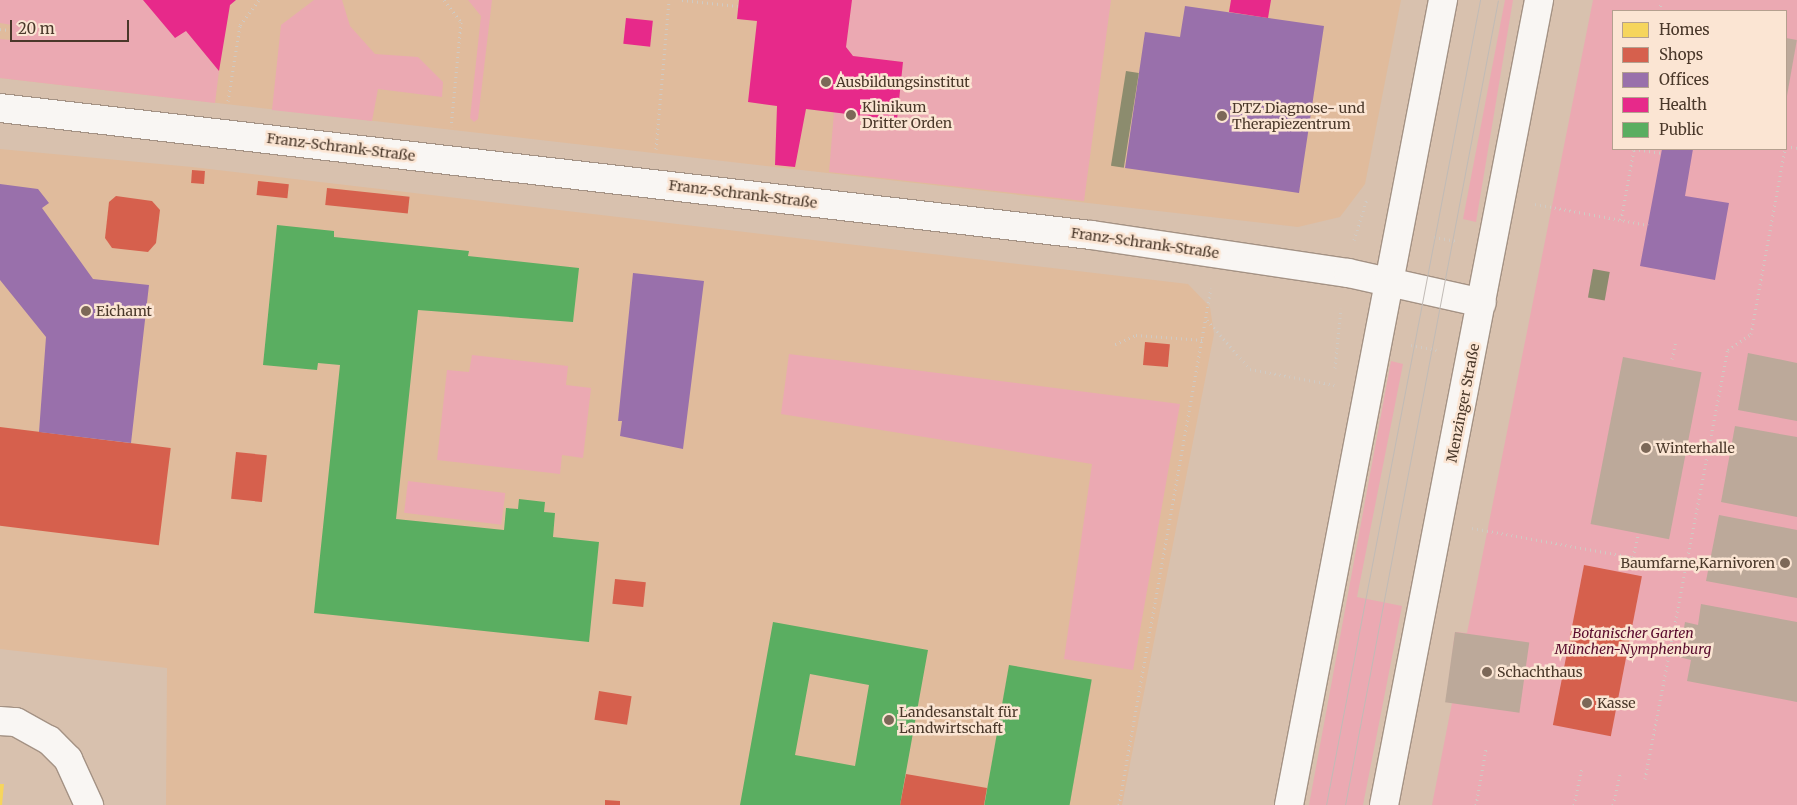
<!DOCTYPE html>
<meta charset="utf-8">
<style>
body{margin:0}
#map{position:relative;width:1797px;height:805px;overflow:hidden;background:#d8c1ae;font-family:Merriweather,serif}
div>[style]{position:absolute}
.built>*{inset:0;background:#e0bb9c}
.green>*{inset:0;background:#eba9b2;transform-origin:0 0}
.homes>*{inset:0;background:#f6d55c}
.shops>*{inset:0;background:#d6604d;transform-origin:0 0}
.offices>*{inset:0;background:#9970ab}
.health>*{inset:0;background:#e7298a;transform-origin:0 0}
.public>*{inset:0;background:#5aae61;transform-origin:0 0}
.industry>*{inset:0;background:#8c8c6e;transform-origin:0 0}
.building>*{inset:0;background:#bca99a;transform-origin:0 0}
.path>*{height:3px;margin-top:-1.5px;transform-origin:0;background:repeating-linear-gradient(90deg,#d0cac3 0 1px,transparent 0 5px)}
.roads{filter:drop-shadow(1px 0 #a49284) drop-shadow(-1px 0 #a49284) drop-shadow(0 1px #a49284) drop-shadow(0 -1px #a49284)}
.minor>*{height:28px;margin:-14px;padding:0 14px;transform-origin:14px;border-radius:14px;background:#f9f6f3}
.primary>*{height:28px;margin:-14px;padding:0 14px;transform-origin:14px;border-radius:14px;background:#f9f6f3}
.tram>*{height:1px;margin:-0.5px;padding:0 0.5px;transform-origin:0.5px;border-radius:0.5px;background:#c1bbb6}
.dots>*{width:14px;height:14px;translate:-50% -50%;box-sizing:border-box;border:2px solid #fbe5d3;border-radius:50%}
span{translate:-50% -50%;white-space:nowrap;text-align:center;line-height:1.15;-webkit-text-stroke:5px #fbe5d3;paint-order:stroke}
.poi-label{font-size:14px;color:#4a382a}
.left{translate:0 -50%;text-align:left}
.right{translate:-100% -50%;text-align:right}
.street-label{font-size:14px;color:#4a382a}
.park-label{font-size:14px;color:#590b2d;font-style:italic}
.legend{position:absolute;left:1612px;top:10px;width:175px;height:140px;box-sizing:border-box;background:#fbe5d3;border:1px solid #b4a08f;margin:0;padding:6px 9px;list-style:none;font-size:15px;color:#4a382a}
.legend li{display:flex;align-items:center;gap:10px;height:25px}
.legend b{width:25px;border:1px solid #b4a08f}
.scale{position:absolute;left:10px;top:20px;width:119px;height:22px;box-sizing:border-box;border:2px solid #4a382a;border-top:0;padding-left:6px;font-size:15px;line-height:18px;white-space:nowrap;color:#4a382a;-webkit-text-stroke:4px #fbe5d3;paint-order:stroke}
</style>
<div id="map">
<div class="built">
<i style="clip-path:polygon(0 0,1401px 0,1365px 184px,1340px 217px,1298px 227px,0 78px)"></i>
<i style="clip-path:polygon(0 149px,192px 167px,1188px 284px,1210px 307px,1214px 334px,1122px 805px,166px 805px,167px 668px,0 649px)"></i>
</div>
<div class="green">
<i style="clip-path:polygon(0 0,143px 0,175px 37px,186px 31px,219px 71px,215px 103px,0 78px,0 39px,11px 40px,12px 25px,0 23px)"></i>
<i style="clip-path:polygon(314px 0,342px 0,350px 26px,375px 54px,418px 57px,443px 82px,442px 97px,378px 89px,372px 121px,272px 110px,281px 25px)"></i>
<i style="clip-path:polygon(468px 0,492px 0,478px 119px,474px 122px,470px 118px,481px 16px)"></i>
<i style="clip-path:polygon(852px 0,1111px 0,1084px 201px,829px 172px,834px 112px,897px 119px,903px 62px,853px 56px,846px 47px)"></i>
<i style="clip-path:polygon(1505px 0,1513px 0,1476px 222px,1463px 219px)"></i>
<i style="clip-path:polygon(evenodd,1593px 0,1797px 0,1797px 805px,1432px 805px,1452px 703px,1446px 702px,1455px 632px,1467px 633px,1593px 0,1613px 11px,1786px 11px,1786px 149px,1613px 149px,1613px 11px)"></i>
<i style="clip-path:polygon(789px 354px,1180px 404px,1133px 670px,1064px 659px,1092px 464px,781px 414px)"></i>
<i style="clip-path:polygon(472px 355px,568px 366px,566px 385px,591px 388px,583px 458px,562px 455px,560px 474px,437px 460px,447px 370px,469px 372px)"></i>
<i style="clip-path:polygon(1391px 361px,1403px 364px,1357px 597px,1402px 606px,1363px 805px,1309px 805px)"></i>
<i style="left:408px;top:481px;width:98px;height:32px;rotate:7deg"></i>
</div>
<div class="homes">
<i style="clip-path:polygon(0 784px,4px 784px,2px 805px,0 805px)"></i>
</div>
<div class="shops">
<i style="left:192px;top:170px;width:13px;height:13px;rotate:4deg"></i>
<i style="left:258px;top:181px;width:31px;height:14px;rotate:6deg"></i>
<i style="left:327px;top:188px;width:83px;height:17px;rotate:6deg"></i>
<i style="clip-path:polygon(116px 196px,152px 201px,160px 210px,156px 243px,148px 252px,112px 248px,105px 238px,109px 202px)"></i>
<i style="left:1145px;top:342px;width:25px;height:23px;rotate:5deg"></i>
<i style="left:0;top:427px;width:172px;height:98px;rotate:7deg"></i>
<i style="left:236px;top:452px;width:31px;height:47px;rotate:6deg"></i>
<i style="left:1584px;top:565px;width:59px;height:163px;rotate:11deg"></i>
<i style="left:615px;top:579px;width:31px;height:25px;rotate:6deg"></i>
<i style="left:599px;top:691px;width:33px;height:29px;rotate:9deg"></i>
<i style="clip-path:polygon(906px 774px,987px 788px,984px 805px,900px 805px)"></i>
<i style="clip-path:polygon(605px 800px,620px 801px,620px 805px,605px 805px)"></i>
</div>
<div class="offices">
<i style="clip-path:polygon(1185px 6px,1324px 26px,1299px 193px,1125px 168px,1145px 32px,1180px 37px)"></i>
<i style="clip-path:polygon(1662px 149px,1693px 149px,1685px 196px,1729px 203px,1715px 280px,1640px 266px)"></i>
<i style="clip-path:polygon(0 184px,38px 189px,49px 203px,42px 208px,93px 279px,149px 285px,131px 443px,39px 432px,46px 337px,0 280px)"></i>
<i style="clip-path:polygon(633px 273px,704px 281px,683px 449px,620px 436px,622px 421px,618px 421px)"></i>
</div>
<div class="health">
<i style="clip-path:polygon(143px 0,236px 0,230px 5px,219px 71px,186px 31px,175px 38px)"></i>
<i style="clip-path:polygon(739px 0,852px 0,846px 47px,853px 56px,903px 62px,897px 120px,806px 109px,795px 167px,775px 165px,777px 106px,748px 102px,757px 21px,737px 19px)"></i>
<i style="clip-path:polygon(1231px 0,1271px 0,1268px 18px,1229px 12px)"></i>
<i style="left:626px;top:18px;width:27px;height:26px;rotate:6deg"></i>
</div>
<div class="public">
<i style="clip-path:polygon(277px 225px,334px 231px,334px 237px,469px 251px,468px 256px,579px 268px,573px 322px,418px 310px,396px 519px,504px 530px,506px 508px,518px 509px,519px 499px,545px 502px,544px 512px,555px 513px,553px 537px,599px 542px,589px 642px,314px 613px,340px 365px,318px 363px,317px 370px,263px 365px)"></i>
<i style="clip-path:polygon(evenodd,773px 622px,928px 650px,900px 805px,740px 805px,773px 622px,810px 674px,869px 685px,855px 766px,795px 755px,810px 674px)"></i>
<i style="left:1009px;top:665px;width:84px;height:142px;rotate:10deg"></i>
</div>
<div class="industry">
<i style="left:1126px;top:71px;width:13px;height:96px;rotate:9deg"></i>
<i style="left:1593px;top:269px;width:17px;height:29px;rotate:10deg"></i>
</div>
<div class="building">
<i style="left:1786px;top:38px;width:11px;height:90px;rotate:10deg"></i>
<i style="clip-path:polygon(1748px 353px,1797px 363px,1797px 421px,1738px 410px)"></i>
<i style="left:1623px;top:357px;width:80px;height:170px;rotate:11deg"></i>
<i style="clip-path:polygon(1735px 426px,1797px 437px,1797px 517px,1721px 502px)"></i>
<i style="clip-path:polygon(1719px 515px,1797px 530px,1797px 598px,1706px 581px)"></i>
<i style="clip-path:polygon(1701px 604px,1797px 622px,1797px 702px,1687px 681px,1691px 660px,1679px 657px,1685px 622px,1698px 625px)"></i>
<i style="left:1455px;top:632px;width:75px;height:71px;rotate:8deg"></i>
</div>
<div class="path">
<i style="left:444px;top:0;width:28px;rotate:52deg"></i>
<i style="left:461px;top:22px;width:105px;rotate:95.4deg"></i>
<i style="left:682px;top:0;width:56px;rotate:6.1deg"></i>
<i style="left:1660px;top:11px;width:9px;rotate:-84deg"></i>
<i style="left:0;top:29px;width:9px;rotate:6deg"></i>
<i style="left:228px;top:101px;width:77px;rotate:-81deg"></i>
<i style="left:240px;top:25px;width:31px;rotate:-53deg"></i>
<i style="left:1786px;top:146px;width:11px;rotate:10deg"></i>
<i style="left:656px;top:149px;width:150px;rotate:-85deg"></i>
<i style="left:1535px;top:204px;width:115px;rotate:10.5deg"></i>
<i style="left:1621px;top:220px;width:72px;rotate:-79.6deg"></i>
<i style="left:1634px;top:149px;width:27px;rotate:8deg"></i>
<i style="left:1434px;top:237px;width:23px;rotate:10deg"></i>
<i style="left:1354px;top:240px;width:43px;rotate:-72.4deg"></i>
<i style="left:1207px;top:320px;width:65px;rotate:48.7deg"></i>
<i style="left:1250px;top:369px;width:86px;rotate:10.7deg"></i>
<i style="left:1115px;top:344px;width:23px;rotate:-23deg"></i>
<i style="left:1136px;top:335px;width:68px;rotate:4.2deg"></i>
<i style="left:1411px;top:345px;width:26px;rotate:11deg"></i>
<i style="left:1672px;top:359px;width:19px;rotate:-78deg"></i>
<i style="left:1335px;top:368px;width:60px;rotate:-84.3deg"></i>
<i style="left:1472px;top:528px;width:219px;rotate:10.3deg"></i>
<i style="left:1633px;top:557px;width:22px;rotate:-77deg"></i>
<i style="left:1645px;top:779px;width:437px;rotate:-79.1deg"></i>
<i style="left:1728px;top:350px;width:28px;rotate:-35deg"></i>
<i style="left:1751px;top:334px;width:188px;rotate:-79.6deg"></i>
<i style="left:1119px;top:805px;width:525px;rotate:-79.91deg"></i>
<i style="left:1476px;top:805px;width:57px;rotate:-79.9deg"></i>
<i style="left:1574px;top:805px;width:39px;rotate:-78deg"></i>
<i style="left:1613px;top:805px;width:32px;rotate:-77deg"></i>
</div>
<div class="roads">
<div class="minor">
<i style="left:0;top:108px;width:1098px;rotate:6.64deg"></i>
<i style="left:1091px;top:235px;width:260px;rotate:8.4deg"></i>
<i style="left:1348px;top:273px;width:137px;rotate:12.6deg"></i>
<i style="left:0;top:721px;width:16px;rotate:4deg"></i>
<i style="left:16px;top:722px;width:38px;rotate:29deg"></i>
<i style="left:49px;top:740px;width:27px;rotate:45deg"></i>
<i style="left:68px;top:759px;width:51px;rotate:65.5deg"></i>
</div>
<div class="primary">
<i style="left:1289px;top:805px;width:820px;rotate:-79.17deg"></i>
<i style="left:1384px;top:805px;width:820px;rotate:-79.1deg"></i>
</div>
</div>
<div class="tram">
<i style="left:1326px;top:805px;width:820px;rotate:-79.17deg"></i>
<i style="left:1345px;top:805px;width:819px;rotate:-79.24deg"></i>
</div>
<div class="dots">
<i style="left:826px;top:82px;background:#7c6858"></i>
<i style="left:851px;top:115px;background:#7c6858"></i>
<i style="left:1222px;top:116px;background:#7c6858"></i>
<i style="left:86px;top:311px;background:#7c6858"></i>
<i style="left:1646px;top:448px;background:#7c6858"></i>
<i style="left:1785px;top:563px;background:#7c6858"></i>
<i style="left:1487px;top:672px;background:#7c6858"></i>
<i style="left:1587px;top:703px;background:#7c6858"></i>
<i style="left:889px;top:720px;background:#7c6858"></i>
</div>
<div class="poi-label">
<span class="left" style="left:836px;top:82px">Ausbildungsinstitut</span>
<span class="left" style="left:862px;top:115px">Klinikum<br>Dritter Orden</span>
<span class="left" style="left:1232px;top:116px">DTZ Diagnose- und<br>Therapiezentrum</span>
<span class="left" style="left:96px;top:311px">Eichamt</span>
<span class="left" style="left:1656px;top:448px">Winterhalle</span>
<span class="right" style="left:1775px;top:563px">Baumfarne,Karnivoren</span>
<span class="left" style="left:1497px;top:672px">Schachthaus</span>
<span class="left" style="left:1597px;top:703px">Kasse</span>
<span class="left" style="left:899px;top:720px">Landesanstalt für<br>Landwirtschaft</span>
</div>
<div class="street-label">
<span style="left:341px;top:147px;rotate:7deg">Franz-Schrank-Straße</span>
<span style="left:743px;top:194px;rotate:7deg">Franz-Schrank-Straße</span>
<span style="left:1145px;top:243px;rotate:8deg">Franz-Schrank-Straße</span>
<span style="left:1463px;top:403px;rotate:-79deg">Menzinger Straße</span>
</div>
<div class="park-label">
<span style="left:1633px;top:641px">Botanischer Garten<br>München-Nymphenburg</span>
</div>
<ul class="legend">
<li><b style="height:14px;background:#f6d55c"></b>Homes</li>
<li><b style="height:14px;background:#d6604d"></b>Shops</li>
<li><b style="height:14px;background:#9970ab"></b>Offices</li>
<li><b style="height:14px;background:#e7298a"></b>Health</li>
<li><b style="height:14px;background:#5aae61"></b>Public</li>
</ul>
<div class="scale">20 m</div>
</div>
